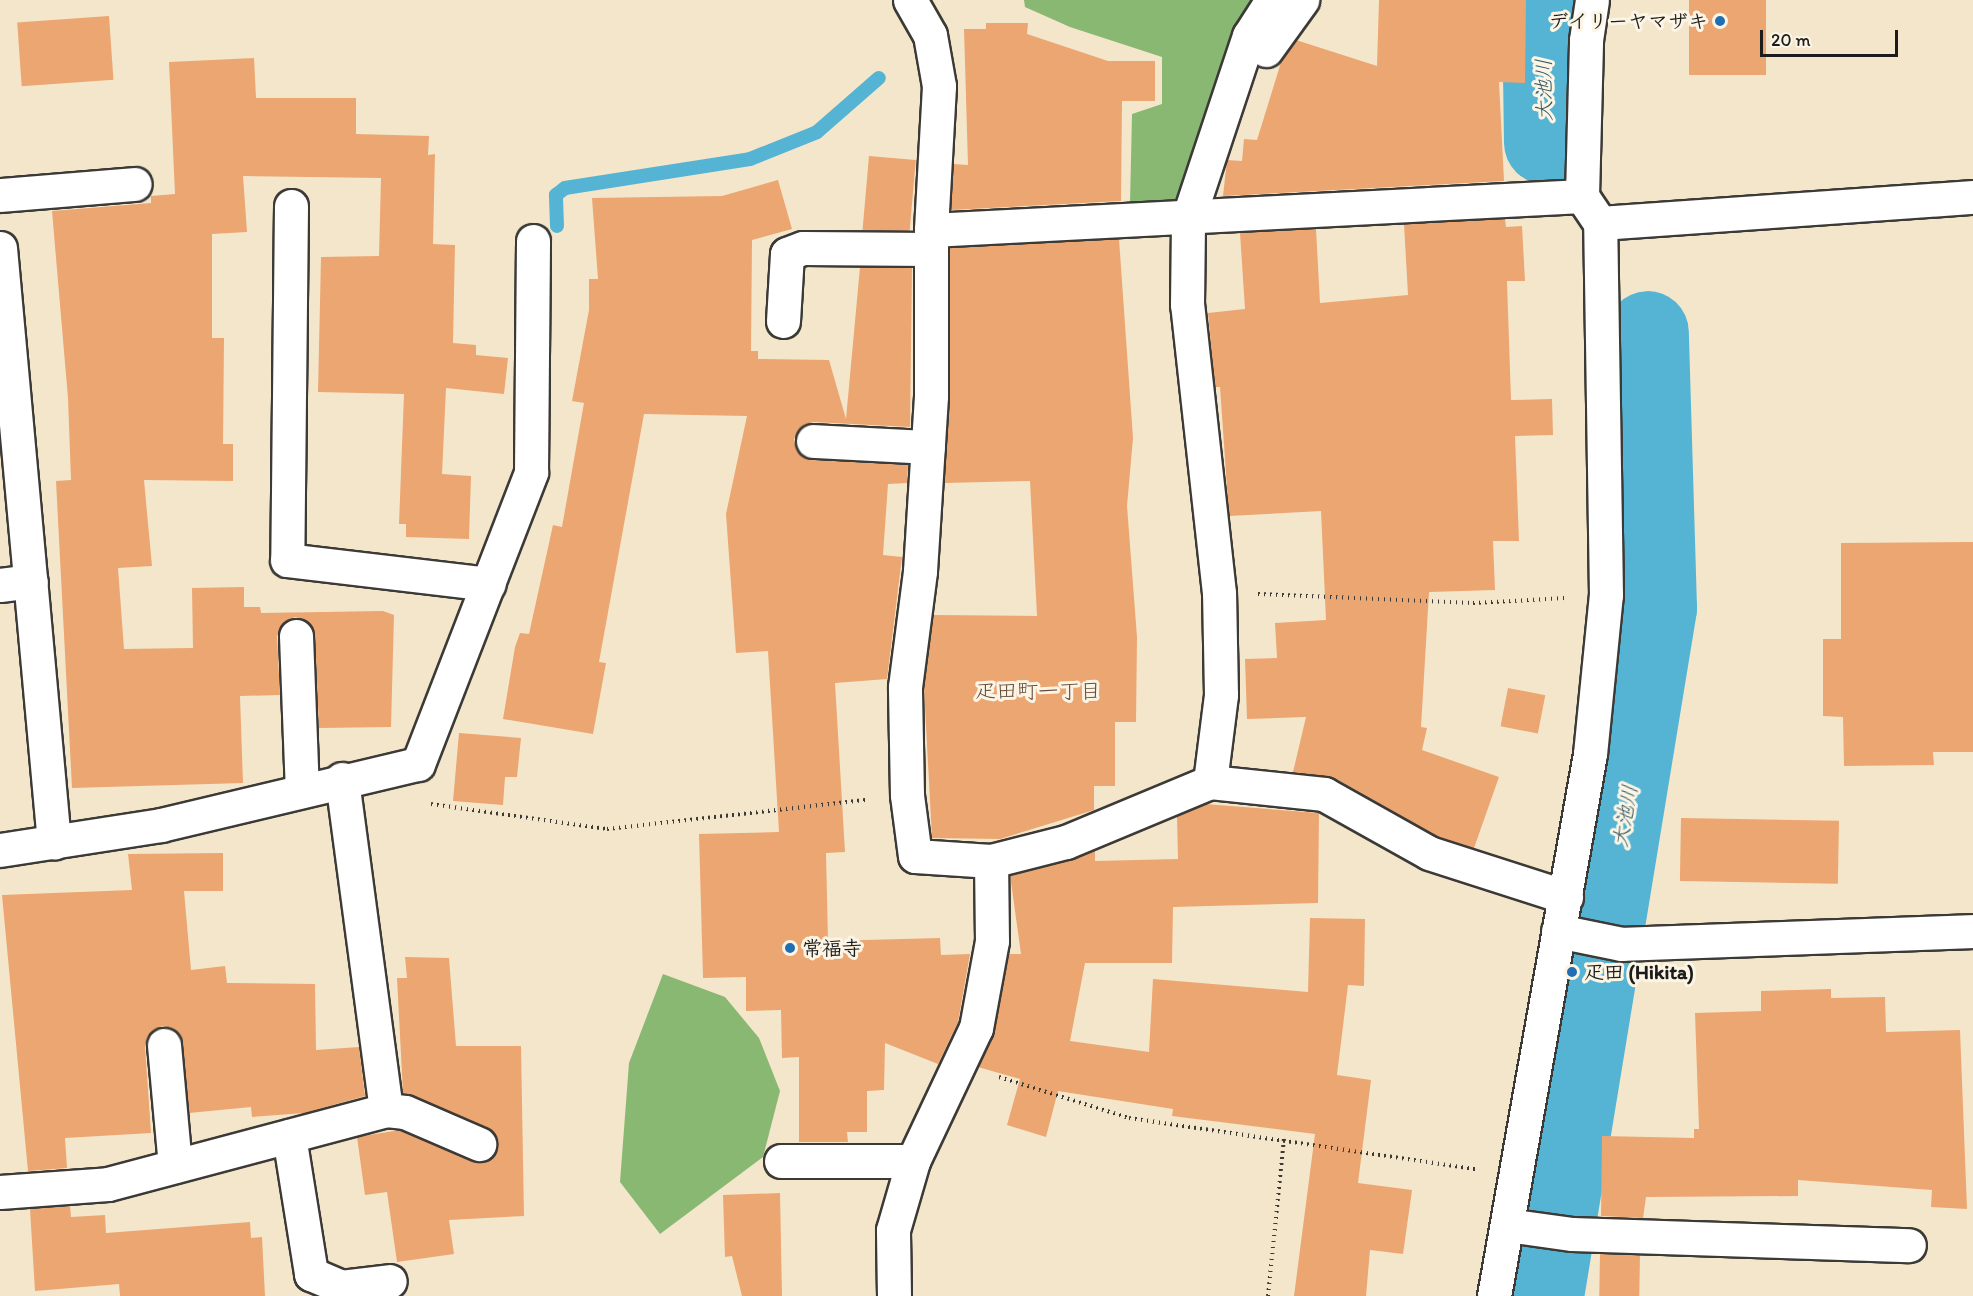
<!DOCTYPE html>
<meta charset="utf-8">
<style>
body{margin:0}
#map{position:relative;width:1973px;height:1296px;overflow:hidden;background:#f4e6cb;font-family:Itim,"Klee One",sans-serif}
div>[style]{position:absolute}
.forest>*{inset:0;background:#88b872}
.stream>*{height:14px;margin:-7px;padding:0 7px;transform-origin:7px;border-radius:7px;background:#55b4d3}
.river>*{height:82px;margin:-41px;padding:0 41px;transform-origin:41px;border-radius:41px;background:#55b4d3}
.building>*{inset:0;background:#eca671;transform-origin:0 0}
.path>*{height:4px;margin-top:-2px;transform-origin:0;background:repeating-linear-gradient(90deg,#3c3a36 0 1.5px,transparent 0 6px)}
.roads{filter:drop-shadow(2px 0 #3c3a36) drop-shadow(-2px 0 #3c3a36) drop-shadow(0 2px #3c3a36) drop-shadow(0 -2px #3c3a36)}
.minor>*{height:33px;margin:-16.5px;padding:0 16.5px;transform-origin:16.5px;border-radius:16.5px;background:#fff}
.dots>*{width:16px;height:16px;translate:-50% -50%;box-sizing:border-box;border:3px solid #fcf5e5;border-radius:50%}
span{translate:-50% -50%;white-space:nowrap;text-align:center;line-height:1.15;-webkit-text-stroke:6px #fcf5e5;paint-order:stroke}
.poi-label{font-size:20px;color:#1c1c1c;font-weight:700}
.right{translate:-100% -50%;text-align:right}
.left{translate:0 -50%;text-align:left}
.water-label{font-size:21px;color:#335965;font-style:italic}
.neighbourhood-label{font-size:21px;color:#654c3a}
.scale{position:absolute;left:1760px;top:30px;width:138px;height:27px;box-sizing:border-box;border:3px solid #1c1c1c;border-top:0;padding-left:8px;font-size:18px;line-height:21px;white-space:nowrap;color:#1c1c1c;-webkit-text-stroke:4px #fcf5e5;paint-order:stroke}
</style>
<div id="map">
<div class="forest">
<i style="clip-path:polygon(1024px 0,1259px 0,1180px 203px,1130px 204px,1132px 114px,1162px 104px,1162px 57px,1070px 27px,1025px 7px)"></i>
<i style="clip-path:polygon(663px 974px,725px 997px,759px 1038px,780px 1091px,763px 1157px,660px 1234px,620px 1182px,629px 1063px)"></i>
</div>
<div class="stream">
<i style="left:557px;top:226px;width:31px;rotate:-92deg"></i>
<i style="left:556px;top:195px;width:11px;rotate:-38deg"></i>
<i style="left:565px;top:188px;width:187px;rotate:-8.9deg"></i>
<i style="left:750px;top:159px;width:72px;rotate:-21.9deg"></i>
<i style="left:817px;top:132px;width:82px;rotate:-41.1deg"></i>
</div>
<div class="river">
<i style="left:1543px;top:0;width:143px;rotate:89.2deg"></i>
<i style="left:1543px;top:1296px;width:697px;rotate:-80.67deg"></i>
<i style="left:1656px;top:608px;width:276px;rotate:-91.7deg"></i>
</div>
<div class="building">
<i style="clip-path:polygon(1379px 0,1526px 0,1525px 83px,1499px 82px,1504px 181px,1223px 196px,1227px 160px,1242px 161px,1244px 139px,1257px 140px,1282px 59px,1296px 40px,1377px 66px)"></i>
<i style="left:1689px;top:0;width:77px;height:75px"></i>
<i style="left:109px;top:16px;width:64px;height:92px;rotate:86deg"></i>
<i style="clip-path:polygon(986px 23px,1028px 23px,1027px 34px,1108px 61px,1155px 61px,1155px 101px,1122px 101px,1121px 201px,951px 210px,953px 164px,968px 165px,964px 29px,986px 29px)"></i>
<i style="clip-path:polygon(254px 58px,256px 98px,356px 98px,356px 134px,429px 136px,428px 155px,435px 154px,433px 244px,455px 245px,453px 343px,476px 345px,476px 355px,508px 358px,504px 394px,446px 388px,442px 474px,471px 476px,469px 539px,406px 537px,406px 524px,399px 524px,404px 394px,318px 392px,321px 257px,379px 256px,381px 178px,243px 176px,247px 232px,212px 234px,212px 338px,224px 338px,223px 444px,233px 444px,233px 481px,144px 480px,152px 566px,118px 568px,124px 649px,193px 648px,192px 588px,244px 587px,244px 607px,260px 607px,261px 613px,383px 611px,394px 615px,391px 727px,319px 728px,315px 635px,305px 620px,295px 617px,286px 621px,277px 636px,280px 695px,240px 696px,243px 783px,72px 788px,56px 481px,71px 480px,68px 398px,52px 211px,151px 203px,151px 196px,175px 194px,169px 62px)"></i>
<i style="left:869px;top:156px;width:47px;height:74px;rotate:5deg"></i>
<i style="clip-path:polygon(778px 180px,792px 229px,752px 240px,751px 351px,758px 351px,758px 359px,829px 360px,846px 419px,860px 267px,912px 268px,910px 427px,813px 422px,804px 425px,794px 439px,797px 450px,811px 460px,908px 465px,907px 483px,888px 484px,883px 555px,902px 557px,887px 679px,835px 683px,845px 852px,826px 853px,828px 941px,940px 938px,941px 955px,970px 954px,958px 1022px,938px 1064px,885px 1043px,884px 1090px,867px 1091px,867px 1132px,847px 1132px,848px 1142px,799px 1142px,799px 1057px,782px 1058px,781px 1010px,746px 1011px,746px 977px,703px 978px,699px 834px,779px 832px,768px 651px,736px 653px,726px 514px,747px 416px,644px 414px,599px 662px,606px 663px,593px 734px,503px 719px,515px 647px,520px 633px,529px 634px,553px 525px,562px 527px,584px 403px,572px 401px,589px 310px,589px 279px,598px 279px,592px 198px,722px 196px)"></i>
<i style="clip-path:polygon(1505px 219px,1506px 227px,1522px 226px,1525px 281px,1507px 281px,1511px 400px,1552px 399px,1553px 435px,1515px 436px,1519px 541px,1493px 541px,1495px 590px,1429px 592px,1421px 727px,1427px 728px,1422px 750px,1499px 777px,1474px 848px,1437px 836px,1333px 777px,1293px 772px,1306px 717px,1247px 719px,1245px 659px,1277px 658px,1275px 623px,1326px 620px,1321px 511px,1229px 516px,1220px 387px,1215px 387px,1208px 313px,1245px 309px,1240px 233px,1316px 229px,1320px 303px,1408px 295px,1404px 224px)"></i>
<i style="clip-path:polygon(1119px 239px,1133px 438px,1127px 506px,1137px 637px,1136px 722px,1115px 722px,1115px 786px,1094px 786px,1094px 810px,1000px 839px,932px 838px,924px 688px,933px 615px,1037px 616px,1030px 481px,944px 483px,950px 248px)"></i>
<i style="clip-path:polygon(1973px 542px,1973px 752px,1933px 752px,1934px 765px,1844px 766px,1843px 717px,1823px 716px,1823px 639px,1841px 639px,1841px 543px)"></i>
<i style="left:1508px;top:688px;width:38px;height:39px;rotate:11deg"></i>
<i style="clip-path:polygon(459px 733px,521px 738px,517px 777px,505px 777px,503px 805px,453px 801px)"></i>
<i style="clip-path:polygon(1205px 804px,1319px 813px,1318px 903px,1173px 907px,1172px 963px,1085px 963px,1070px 1041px,1149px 1052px,1153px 979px,1308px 992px,1310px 918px,1365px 919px,1364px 986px,1348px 985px,1337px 1075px,1371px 1080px,1358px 1183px,1412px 1190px,1403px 1254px,1370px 1250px,1366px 1296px,1294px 1296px,1315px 1134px,1172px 1116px,1173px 1109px,1058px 1091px,1046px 1137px,1007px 1125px,1020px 1079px,978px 1067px,994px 1032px,1009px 954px,1021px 954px,1010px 875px,1095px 850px,1095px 861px,1178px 859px,1177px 816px)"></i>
<i style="left:1681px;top:818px;width:158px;height:63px;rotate:1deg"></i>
<i style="clip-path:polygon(223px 853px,223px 891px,184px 891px,191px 970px,225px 966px,227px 983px,315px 984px,316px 1050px,359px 1047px,365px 1096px,304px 1113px,252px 1117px,251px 1107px,189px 1113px,183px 1043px,172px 1028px,162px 1026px,147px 1037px,145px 1046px,151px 1133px,65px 1138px,67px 1168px,28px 1171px,2px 895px,132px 890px,128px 854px)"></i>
<i style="clip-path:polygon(405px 957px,449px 958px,456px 1046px,521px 1046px,524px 1216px,449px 1220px,454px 1254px,397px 1262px,387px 1192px,365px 1195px,357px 1137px,400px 1130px,481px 1163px,491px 1159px,498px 1142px,486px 1127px,403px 1093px,397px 978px,407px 978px)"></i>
<i style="clip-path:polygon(1831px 989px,1831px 998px,1885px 997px,1886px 1032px,1960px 1030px,1967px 1209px,1931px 1207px,1932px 1190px,1798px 1180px,1798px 1196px,1646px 1197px,1643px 1218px,1601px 1216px,1602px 1136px,1694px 1138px,1694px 1129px,1699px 1129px,1695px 1013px,1761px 1011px,1761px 991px)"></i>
<i style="clip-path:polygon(780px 1193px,782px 1296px,742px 1296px,732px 1256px,725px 1257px,723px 1195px)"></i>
<i style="clip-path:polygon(70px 1206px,71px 1217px,105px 1215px,106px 1233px,250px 1222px,251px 1238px,262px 1237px,265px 1296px,120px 1296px,119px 1284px,35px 1291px,30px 1209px)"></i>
<i style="left:1600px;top:1254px;width:40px;height:42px;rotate:1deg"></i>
</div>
<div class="path">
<i style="left:1258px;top:594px;width:215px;rotate:2.4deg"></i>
<i style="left:1473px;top:603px;width:92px;rotate:-3.1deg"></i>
<i style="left:431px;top:804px;width:178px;rotate:8.1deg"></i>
<i style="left:607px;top:829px;width:262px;rotate:-6.4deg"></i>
<i style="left:999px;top:1077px;width:136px;rotate:17.5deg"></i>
<i style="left:1129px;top:1118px;width:351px;rotate:8.4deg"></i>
<i style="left:1268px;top:1296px;width:158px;rotate:-84.2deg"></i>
</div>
<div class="roads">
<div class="minor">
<i style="left:910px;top:0;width:40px;rotate:60.3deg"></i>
<i style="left:930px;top:35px;width:52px;rotate:80deg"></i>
<i style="left:939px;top:86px;width:144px;rotate:93.2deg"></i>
<i style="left:931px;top:230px;width:652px;rotate:-2.99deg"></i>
<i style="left:1266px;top:50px;width:62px;rotate:-54.2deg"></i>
<i style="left:0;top:195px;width:135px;rotate:-4.7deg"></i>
<i style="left:291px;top:206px;width:354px;rotate:90.6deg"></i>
<i style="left:287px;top:560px;width:203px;rotate:6.8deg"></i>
<i style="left:1600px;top:223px;width:374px;rotate:-4deg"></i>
<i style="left:0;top:248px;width:597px;rotate:84.81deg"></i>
<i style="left:783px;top:321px;width:67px;rotate:-86.6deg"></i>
<i style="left:787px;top:254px;width:17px;rotate:-21deg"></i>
<i style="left:803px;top:248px;width:128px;rotate:0.4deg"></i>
<i style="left:813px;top:441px;width:115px;rotate:3deg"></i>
<i style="left:0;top:585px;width:31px;rotate:-7deg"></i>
<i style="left:296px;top:636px;width:153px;rotate:87.8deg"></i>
<i style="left:1210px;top:782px;width:115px;rotate:6deg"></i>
<i style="left:1324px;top:794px;width:120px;rotate:29.3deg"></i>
<i style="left:1429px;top:853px;width:144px;rotate:17.8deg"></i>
<i style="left:0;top:850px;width:163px;rotate:-8.8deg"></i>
<i style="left:161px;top:825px;width:264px;rotate:-13.4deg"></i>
<i style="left:418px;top:764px;width:313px;rotate:-68.8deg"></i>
<i style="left:531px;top:472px;width:231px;rotate:-89.5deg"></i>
<i style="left:991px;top:861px;width:77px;rotate:-14.2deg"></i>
<i style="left:1066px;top:842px;width:156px;rotate:-22.6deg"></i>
<i style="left:1210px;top:782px;width:88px;rotate:-82.8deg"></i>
<i style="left:1221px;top:695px;width:102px;rotate:-91.1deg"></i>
<i style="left:1219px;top:593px;width:290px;rotate:-96.3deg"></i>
<i style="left:1187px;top:305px;width:86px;rotate:-89.3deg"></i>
<i style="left:1188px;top:219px;width:193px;rotate:-71.6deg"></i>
<i style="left:1249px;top:36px;width:43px;rotate:-57.4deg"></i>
<i style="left:1558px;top:931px;width:65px;rotate:11.5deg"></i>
<i style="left:1622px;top:944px;width:351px;rotate:-2.1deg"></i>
<i style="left:164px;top:1045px;width:121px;rotate:84.8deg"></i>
<i style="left:386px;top:1110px;width:19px;rotate:6deg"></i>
<i style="left:405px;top:1112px;width:81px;rotate:23.4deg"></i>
<i style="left:289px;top:1136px;width:140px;rotate:80.9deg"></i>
<i style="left:311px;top:1274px;width:33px;rotate:23deg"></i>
<i style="left:341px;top:1287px;width:49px;rotate:-7deg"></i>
<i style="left:781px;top:1161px;width:132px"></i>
<i style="left:0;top:1192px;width:108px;rotate:-4.2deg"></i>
<i style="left:108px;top:1184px;width:288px;rotate:-14.9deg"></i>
<i style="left:386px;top:1110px;width:334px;rotate:-97.6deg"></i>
<i style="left:1507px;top:1225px;width:66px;rotate:7.9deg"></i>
<i style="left:1572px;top:1234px;width:337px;rotate:1.9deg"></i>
<i style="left:894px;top:1296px;width:66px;rotate:-90.9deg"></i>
<i style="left:893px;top:1230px;width:72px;rotate:-73.8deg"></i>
<i style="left:913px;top:1161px;width:147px;rotate:-64.7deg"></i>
<i style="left:976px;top:1028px;width:88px;rotate:-79.6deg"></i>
<i style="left:992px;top:941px;width:80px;rotate:-90.7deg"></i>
<i style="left:991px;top:861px;width:76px;rotate:-176.2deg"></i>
<i style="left:915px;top:856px;width:62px;rotate:-97.5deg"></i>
<i style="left:907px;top:795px;width:108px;rotate:-91.1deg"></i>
<i style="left:905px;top:687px;width:117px;rotate:-82.6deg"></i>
<i style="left:920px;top:571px;width:175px;rotate:-86.4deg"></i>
<i style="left:931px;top:396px;width:166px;rotate:-90deg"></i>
<i style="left:1494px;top:1296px;width:550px;rotate:-79.96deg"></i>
<i style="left:1590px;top:754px;width:160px;rotate:-84.3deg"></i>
<i style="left:1606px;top:595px;width:372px;rotate:-90.9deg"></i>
<i style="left:1600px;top:223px;width:32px;rotate:-124deg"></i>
<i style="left:1582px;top:196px;width:156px;rotate:-88.5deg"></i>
<i style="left:1586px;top:40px;width:40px;rotate:-81.5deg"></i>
</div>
</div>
<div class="dots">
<i style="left:1720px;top:21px;background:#1f6fb2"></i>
<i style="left:790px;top:948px;background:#1f6fb2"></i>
<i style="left:1572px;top:972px;background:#1f6fb2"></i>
</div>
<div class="poi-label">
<span class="right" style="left:1708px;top:21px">デイリーヤマザキ</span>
<span class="left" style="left:802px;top:948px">常福寺</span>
<span class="left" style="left:1584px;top:972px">疋田 (Hikita)</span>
</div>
<div class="water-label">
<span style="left:1544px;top:90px;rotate:-91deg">大池川</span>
<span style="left:1625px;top:816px;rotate:-80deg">大池川</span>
</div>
<div class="neighbourhood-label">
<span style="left:1038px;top:691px">疋田町一丁目</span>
</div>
<div class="scale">20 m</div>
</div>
